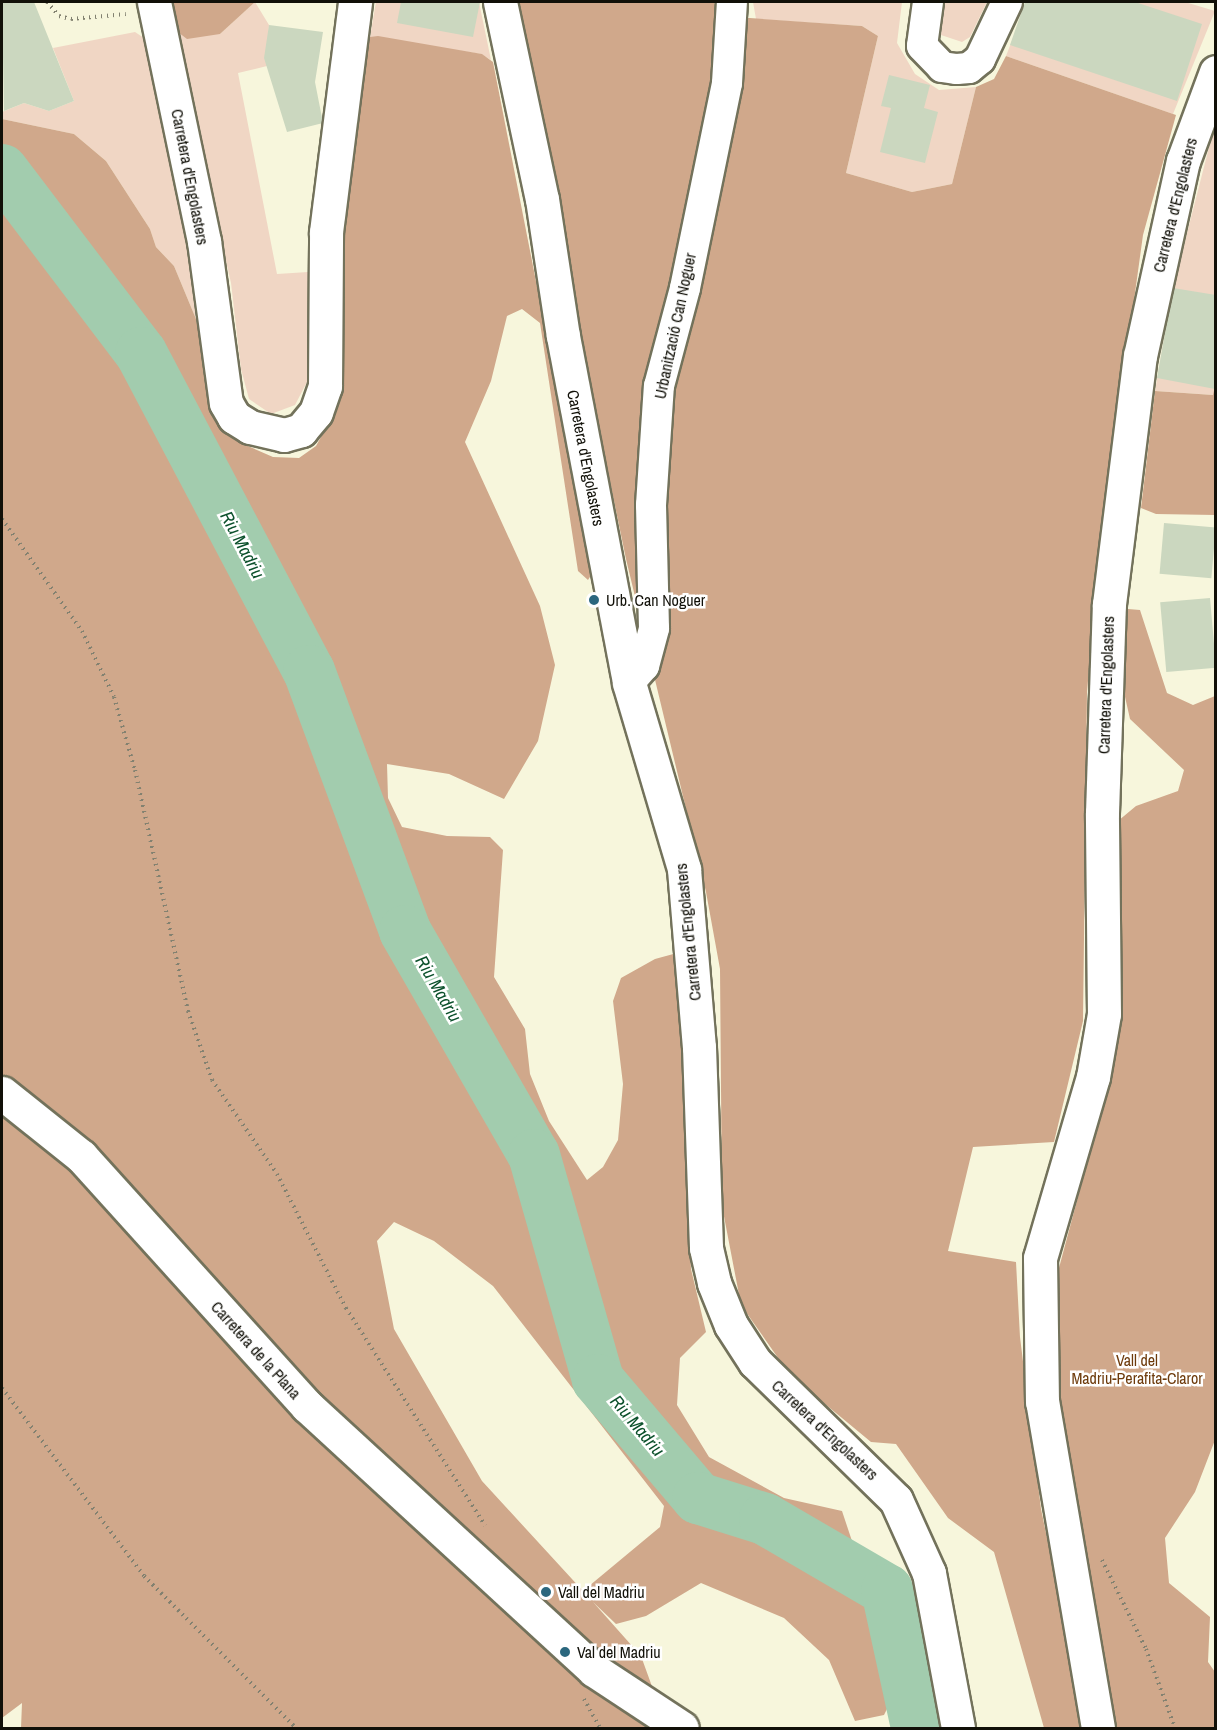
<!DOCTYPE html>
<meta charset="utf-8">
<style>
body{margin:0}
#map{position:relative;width:1217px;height:1730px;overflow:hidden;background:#f7f6dc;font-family:"Archivo Narrow",sans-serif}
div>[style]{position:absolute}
.green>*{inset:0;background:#f0d6c4}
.forest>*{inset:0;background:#d0a88b}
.river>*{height:52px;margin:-26px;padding:0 26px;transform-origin:26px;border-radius:26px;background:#a2ccae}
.building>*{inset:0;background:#cbd7bf;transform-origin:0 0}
.path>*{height:4px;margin-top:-2px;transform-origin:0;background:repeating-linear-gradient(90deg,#828170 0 1.5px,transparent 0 6px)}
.roads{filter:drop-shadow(2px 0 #73725b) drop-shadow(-2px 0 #73725b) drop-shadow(0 2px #73725b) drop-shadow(0 -2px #73725b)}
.minor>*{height:30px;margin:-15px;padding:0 15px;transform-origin:15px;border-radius:15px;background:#fff}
.major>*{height:33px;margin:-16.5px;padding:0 16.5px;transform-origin:16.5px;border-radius:16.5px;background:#fff}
.dots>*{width:16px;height:16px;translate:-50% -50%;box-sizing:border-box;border:3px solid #fff;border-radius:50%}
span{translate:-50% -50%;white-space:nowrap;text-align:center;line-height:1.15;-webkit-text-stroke:5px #fff;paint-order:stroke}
.street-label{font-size:16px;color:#111008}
.poi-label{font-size:16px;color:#111008}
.left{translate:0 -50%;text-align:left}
.park-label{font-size:16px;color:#6d3a0b}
.water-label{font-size:18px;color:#0c512c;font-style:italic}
.frame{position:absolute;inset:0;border:3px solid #111008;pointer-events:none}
</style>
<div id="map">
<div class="green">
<i style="clip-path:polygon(255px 2px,269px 25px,267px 66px,238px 73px,277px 274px,308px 272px,307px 382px,295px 405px,271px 414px,249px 399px,241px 369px,231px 283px,174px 29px,220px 34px)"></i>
<i style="clip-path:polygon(376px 2px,479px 2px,491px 60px,481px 54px,370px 37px)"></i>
<i style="clip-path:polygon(753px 2px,902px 2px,897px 43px,915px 74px,939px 90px,976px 87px,952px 184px,912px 192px,846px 173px,878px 36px,862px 26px,756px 19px)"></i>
<i style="clip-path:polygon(944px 2px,987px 2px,970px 37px,962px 42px,941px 35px)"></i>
<i style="clip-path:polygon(1027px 2px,1185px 2px,1215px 11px,1173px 114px,1006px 56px)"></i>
<i style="clip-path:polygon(135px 32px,147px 40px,183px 204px,196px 319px,174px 266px,156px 247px,150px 229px,106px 161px,74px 134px,2px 119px,2px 112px,24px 103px,49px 111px,74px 101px,53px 48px)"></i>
<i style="clip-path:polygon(1215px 124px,1215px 389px,1214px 395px,1155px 391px,1173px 288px)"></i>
</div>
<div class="forest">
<i style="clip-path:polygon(169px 2px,255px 2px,220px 34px,187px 39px,174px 29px)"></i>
<i style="clip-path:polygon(511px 2px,714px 2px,721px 16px,862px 26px,878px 36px,846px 173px,912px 192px,952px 184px,976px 87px,994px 79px,1006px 56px,1176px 115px,1143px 235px,1100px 547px,1087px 692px,1083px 1021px,1054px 1142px,973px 1147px,948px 1251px,1016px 1262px,1020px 1337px,1041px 1509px,1077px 1681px,1080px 1728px,1044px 1728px,994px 1552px,948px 1518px,896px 1444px,871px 1442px,790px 1375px,741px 1305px,722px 1206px,720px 969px,706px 892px,626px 559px)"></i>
<i style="clip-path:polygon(evenodd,378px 36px,482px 54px,493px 62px,593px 572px,588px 580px,578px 571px,540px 323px,522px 309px,507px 316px,491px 381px,465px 442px,540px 606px,555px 665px,538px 741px,504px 799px,449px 774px,387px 764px,388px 798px,402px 827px,447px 836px,490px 837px,503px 850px,494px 977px,525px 1029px,530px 1074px,549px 1121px,587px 1180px,603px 1167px,618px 1140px,623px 1084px,613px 1001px,621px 978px,655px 959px,677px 953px,691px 1269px,706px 1332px,680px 1358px,677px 1405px,709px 1457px,784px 1498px,842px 1511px,852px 1541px,856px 1587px,877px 1634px,893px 1697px,884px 1715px,855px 1721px,829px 1660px,784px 1618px,701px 1583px,646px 1616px,616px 1624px,593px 1602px,641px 1656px,667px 1728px,21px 1728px,22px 1703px,2px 1718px,2px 119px,74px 134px,106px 161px,150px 229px,156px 247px,174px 266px,196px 319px,216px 421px,241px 443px,273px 457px,299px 458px,316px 446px,333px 415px,340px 367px,341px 240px,365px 49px,370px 37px,378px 36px,394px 1222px,434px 1241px,493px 1286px,664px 1506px,660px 1527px,583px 1591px,482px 1481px,394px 1329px,377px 1241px,394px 1222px)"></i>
<i style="clip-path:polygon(1215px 386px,1215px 515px,1156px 514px,1141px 508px,1155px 391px,1213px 395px)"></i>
<i style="clip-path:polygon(1128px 609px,1140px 610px,1167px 693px,1193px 705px,1215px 696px,1215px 1440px,1195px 1492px,1165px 1538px,1169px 1583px,1210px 1617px,1208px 1662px,1215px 1672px,1215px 1728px,1111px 1728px,1057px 1384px,1056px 1279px,1111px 1074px,1120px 1006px,1118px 821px,1136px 806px,1178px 791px,1184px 770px,1130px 719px,1123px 688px)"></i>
</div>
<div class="river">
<i style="left:2px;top:170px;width:230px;rotate:52.8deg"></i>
<i style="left:141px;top:353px;width:360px;rotate:62.2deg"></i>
<i style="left:309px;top:671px;width:277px;rotate:69.7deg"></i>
<i style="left:405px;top:931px;width:258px;rotate:60.1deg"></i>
<i style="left:534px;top:1155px;width:234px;rotate:74.1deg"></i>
<i style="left:598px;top:1380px;width:155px;rotate:49.7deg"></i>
<i style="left:698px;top:1498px;width:70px;rotate:17.4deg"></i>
<i style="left:765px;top:1519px;width:141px;rotate:30.2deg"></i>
<i style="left:887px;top:1590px;width:141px;rotate:77.7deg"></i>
</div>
<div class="building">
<i style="clip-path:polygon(2px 2px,34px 2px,74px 101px,49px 111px,24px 103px,4px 111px)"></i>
<i style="clip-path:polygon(401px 2px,480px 2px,473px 37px,397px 23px)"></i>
<i style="clip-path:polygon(1025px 2px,1135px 2px,1202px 24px,1177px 101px,1010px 45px)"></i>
<i style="clip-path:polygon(269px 25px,323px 32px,315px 82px,323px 123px,287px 132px,264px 58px)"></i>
<i style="clip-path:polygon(889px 75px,930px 85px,924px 108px,938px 112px,925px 163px,880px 152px,891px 108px,881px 106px)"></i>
<i style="clip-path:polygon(1173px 288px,1216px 295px,1215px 389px,1157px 378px)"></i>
<i style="left:1164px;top:523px;width:52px;height:51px;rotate:5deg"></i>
<i style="left:1210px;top:598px;width:70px;height:50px;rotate:85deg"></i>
</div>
<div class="path">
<i style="left:47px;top:2px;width:18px;rotate:49deg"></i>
<i style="left:59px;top:16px;width:12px;rotate:14deg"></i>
<i style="left:71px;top:19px;width:55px;rotate:-5.2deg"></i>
<i style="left:2px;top:519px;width:138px;rotate:54.5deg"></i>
<i style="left:82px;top:631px;width:73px;rotate:64.1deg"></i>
<i style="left:114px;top:697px;width:76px;rotate:74deg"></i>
<i style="left:135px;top:770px;width:247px;rotate:77.6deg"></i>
<i style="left:188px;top:1011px;width:73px;rotate:70.8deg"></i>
<i style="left:212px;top:1080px;width:114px;rotate:55.3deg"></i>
<i style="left:277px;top:1174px;width:151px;rotate:62.8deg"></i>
<i style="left:346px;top:1308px;width:258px;rotate:57.4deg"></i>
<i style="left:2px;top:1388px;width:236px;rotate:52.9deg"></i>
<i style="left:144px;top:1576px;width:215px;rotate:45deg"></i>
<i style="left:1102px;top:1560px;width:99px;rotate:63.7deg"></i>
<i style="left:1146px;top:1649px;width:84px;rotate:69.8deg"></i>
<i style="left:584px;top:1699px;width:33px;rotate:61deg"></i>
</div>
<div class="roads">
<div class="minor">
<i style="left:928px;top:2px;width:44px;rotate:97.8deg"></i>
<i style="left:922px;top:46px;width:29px;rotate:46deg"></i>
<i style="left:942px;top:67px;width:15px;rotate:8deg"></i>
<i style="left:957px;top:69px;width:12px;rotate:-5deg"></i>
<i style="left:969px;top:68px;width:14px;rotate:-39deg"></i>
<i style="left:980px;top:59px;width:63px;rotate:-64.7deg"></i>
<i style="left:629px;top:683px;width:23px;rotate:-49deg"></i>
<i style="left:644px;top:666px;width:39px;rotate:-75deg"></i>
<i style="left:654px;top:628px;width:123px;rotate:-91.4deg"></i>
<i style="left:651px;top:505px;width:119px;rotate:-86.2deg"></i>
<i style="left:659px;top:386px;width:101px;rotate:-75.1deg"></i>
<i style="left:685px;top:288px;width:209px;rotate:-78.4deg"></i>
<i style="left:727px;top:83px;width:81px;rotate:-86.5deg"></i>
</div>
<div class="major">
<i style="left:154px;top:2px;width:244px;rotate:78.2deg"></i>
<i style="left:204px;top:241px;width:163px;rotate:82.3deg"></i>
<i style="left:226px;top:403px;width:16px;rotate:60deg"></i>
<i style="left:234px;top:417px;width:19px;rotate:32deg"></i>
<i style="left:250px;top:427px;width:35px;rotate:13deg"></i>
<i style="left:284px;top:435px;width:18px;rotate:-16deg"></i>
<i style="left:301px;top:430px;width:23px;rotate:-50deg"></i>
<i style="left:316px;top:412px;width:28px;rotate:-71deg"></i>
<i style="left:325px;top:386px;width:154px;rotate:-89.6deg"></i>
<i style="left:326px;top:232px;width:232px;rotate:-82.8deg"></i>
<i style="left:500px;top:2px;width:201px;rotate:78deg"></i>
<i style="left:542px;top:199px;width:139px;rotate:81.3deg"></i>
<i style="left:563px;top:336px;width:353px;rotate:79.2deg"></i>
<i style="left:629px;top:683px;width:194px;rotate:73.5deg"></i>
<i style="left:684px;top:869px;width:179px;rotate:85.2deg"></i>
<i style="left:699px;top:1047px;width:201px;rotate:88deg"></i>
<i style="left:706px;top:1248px;width:36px;rotate:77deg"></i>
<i style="left:714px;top:1283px;width:45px;rotate:68deg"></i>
<i style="left:731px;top:1325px;width:44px;rotate:57deg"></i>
<i style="left:755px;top:1362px;width:197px;rotate:44.4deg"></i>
<i style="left:896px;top:1500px;width:80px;rotate:65.7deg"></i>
<i style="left:929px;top:1573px;width:158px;rotate:79.4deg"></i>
<i style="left:2px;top:1093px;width:101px;rotate:38.6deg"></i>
<i style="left:81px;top:1156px;width:337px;rotate:47.9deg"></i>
<i style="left:307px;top:1406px;width:390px;rotate:42.6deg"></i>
<i style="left:594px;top:1670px;width:105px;rotate:33.4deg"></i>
<i style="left:1098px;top:1728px;width:331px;rotate:-99.7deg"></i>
<i style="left:1042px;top:1402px;width:144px;rotate:-90.8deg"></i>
<i style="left:1040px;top:1258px;width:189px;rotate:-73.7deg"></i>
<i style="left:1093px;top:1077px;width:64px;rotate:-80.1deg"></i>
<i style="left:1104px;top:1014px;width:201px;rotate:-90.6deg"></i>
<i style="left:1102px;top:813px;width:209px;rotate:-88.1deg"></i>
<i style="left:1109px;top:604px;width:250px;rotate:-82.9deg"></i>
<i style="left:1140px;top:356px;width:200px;rotate:-77.6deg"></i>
<i style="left:1183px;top:161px;width:95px;rotate:-69.7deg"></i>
</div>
</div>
<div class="dots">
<i style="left:594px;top:600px;background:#2b677e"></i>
<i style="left:546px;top:1592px;background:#2b677e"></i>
<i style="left:565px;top:1652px;background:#2b677e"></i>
</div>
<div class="street-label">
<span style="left:190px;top:177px;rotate:79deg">Carretera d'Engolasters</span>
<span style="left:1175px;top:205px;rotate:-76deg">Carretera d'Engolasters</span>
<span style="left:675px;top:326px;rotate:-78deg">Urbanització Can Noguer</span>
<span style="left:586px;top:458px;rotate:79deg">Carretera d'Engolasters</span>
<span style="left:1106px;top:685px;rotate:-88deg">Carretera d'Engolasters</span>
<span style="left:688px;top:932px;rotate:-96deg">Carretera d'Engolasters</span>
<span style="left:256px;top:1350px;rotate:48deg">Carretera de la Plana</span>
<span style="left:825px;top:1430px;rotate:43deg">Carretera d'Engolasters</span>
</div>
<div class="poi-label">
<span class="left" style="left:606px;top:600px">Urb. Can Noguer</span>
<span class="left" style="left:558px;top:1592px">Vall del Madriu</span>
<span class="left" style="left:577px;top:1652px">Val del Madriu</span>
</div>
<div class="park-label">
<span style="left:1137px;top:1369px">Vall del<br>Madriu-Perafita-Claror</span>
</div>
<div class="water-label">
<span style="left:242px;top:545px;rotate:62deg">Riu Madriu</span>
<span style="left:438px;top:989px;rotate:60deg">Riu Madriu</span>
<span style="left:637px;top:1426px;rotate:50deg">Riu Madriu</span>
</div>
<div class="frame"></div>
</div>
